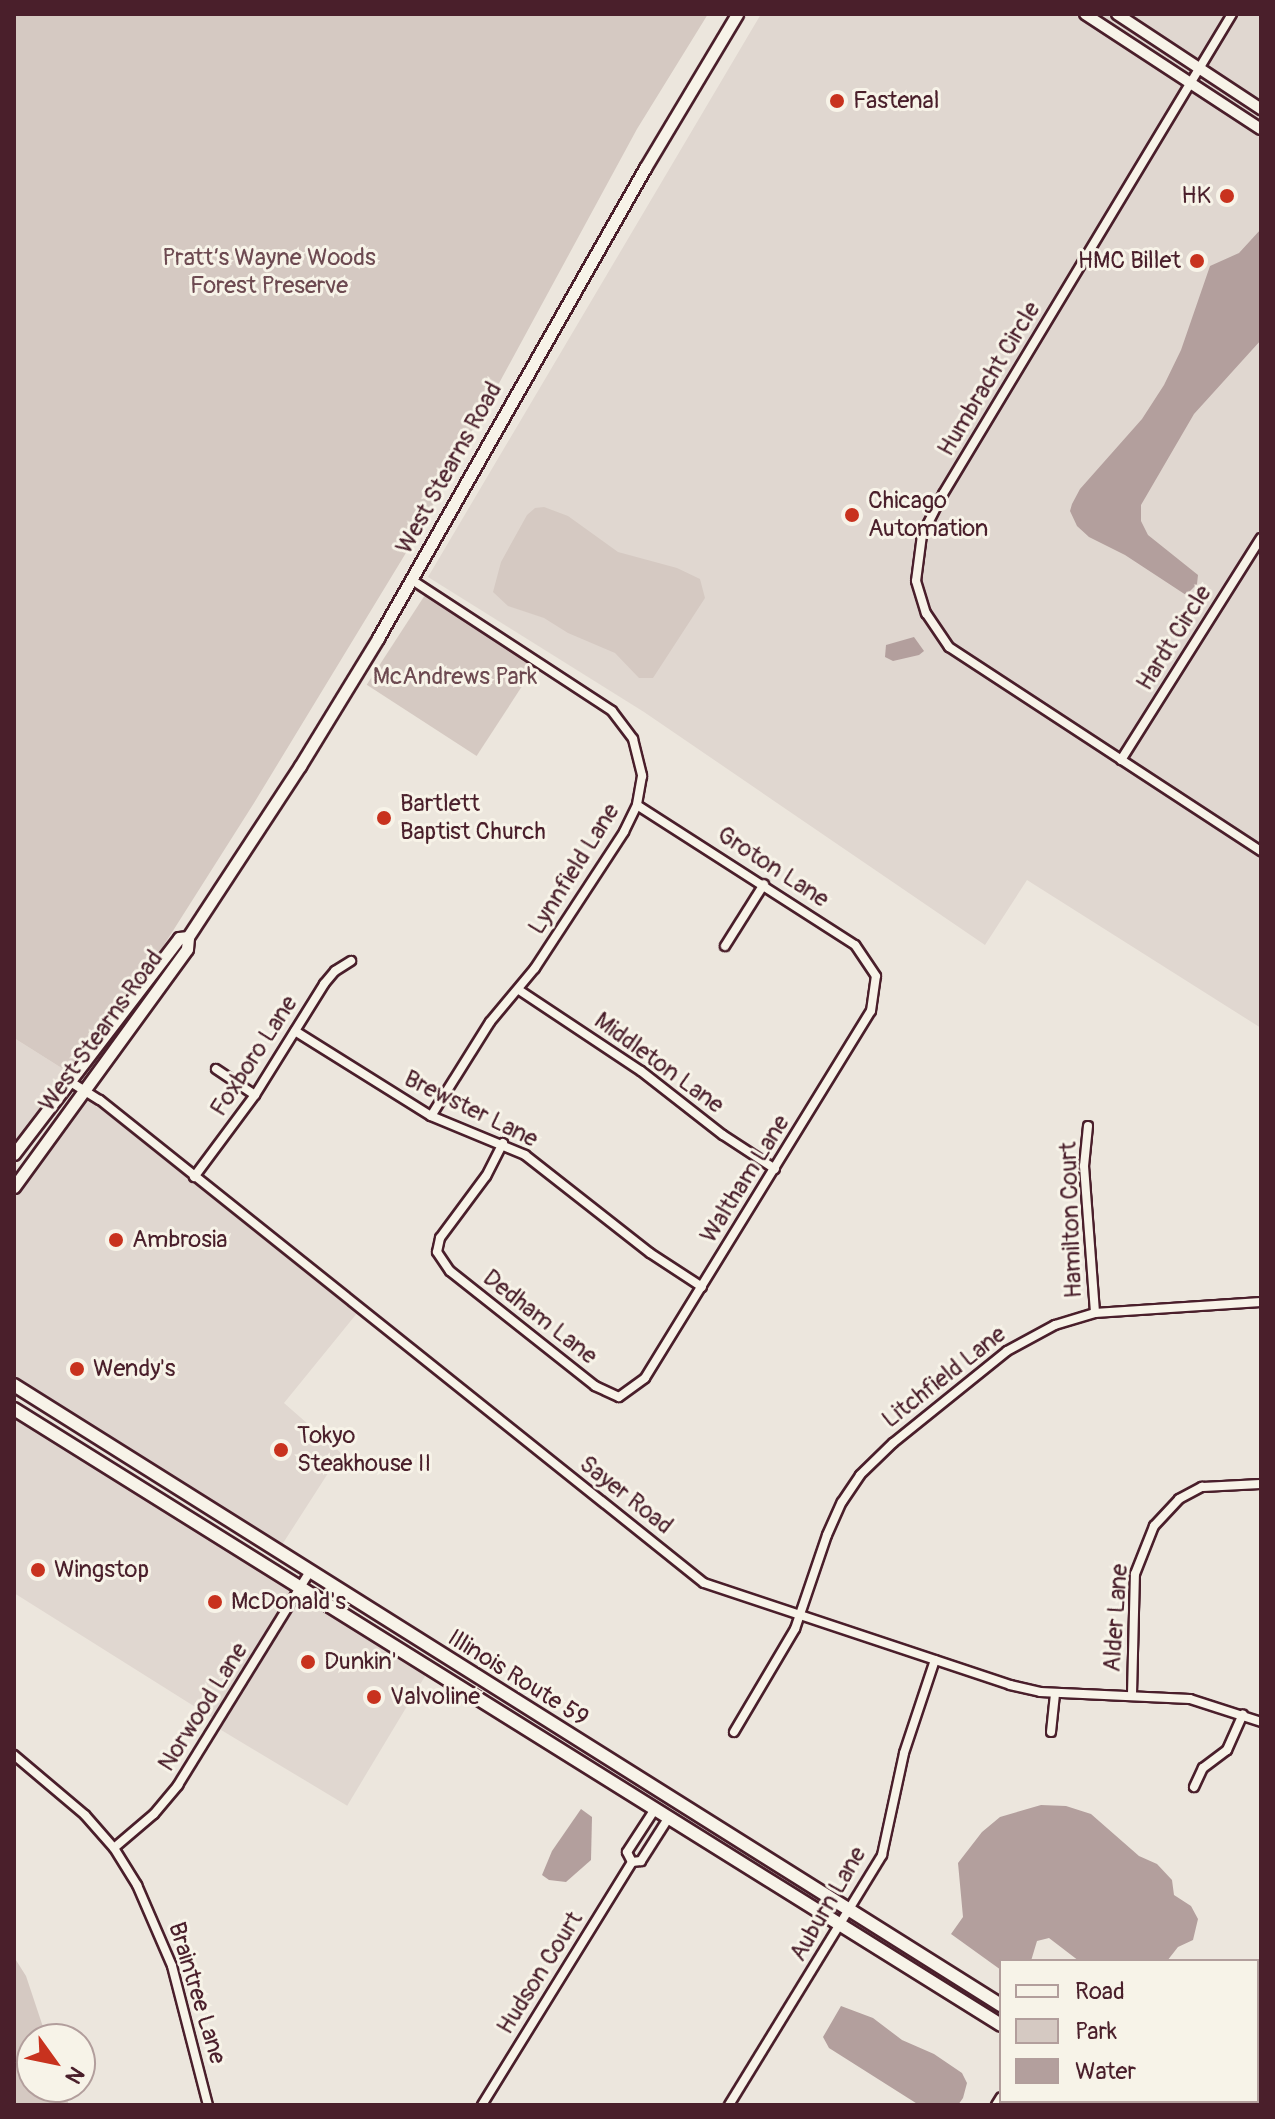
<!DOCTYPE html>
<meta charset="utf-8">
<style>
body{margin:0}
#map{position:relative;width:1275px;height:2119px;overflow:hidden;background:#ece6dd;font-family:Pangolin,sans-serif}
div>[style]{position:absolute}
.built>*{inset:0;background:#e0d7d0;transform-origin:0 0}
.green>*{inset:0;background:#d5c9c2;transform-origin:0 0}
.water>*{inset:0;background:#b39f9d}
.roads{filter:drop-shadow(2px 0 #4a1f2b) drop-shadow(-2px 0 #4a1f2b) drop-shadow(0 2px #4a1f2b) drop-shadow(0 -2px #4a1f2b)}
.minor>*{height:8px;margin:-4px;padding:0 4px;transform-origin:4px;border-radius:4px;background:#f7f3e8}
.tertiary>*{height:10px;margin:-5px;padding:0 5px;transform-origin:5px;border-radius:5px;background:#f7f3e8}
.secondary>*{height:11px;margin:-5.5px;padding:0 5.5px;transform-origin:5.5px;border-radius:5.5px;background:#f7f3e8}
.primary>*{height:12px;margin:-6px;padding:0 6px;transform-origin:6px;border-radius:6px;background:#f7f3e8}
.dots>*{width:22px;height:22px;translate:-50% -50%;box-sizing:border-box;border:4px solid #f7f3e8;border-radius:50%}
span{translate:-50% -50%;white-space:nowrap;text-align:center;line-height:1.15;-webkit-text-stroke:6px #f7f3e8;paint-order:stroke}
.poi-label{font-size:24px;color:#4a1f2b}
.left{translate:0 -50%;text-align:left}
.right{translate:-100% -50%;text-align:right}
.park-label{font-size:24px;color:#6d4a51}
.street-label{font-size:24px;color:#4a1f2b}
.frame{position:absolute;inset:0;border:16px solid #4a1f2b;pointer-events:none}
.legend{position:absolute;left:999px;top:1959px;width:260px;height:144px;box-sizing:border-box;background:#f7f3e8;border:2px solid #b29e9c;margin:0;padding:10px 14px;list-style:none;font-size:24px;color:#4a1f2b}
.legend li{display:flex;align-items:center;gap:16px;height:40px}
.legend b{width:40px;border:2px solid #b29e9c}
.north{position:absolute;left:16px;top:2023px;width:80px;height:80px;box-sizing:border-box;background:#f7f3e8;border:2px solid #b29e9c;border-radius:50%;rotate:123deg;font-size:22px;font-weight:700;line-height:32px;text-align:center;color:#4a1f2b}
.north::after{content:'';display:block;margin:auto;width:28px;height:36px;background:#c8321e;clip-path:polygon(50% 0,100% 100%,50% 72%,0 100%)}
</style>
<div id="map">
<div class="built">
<i style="clip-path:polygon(761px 14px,1261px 14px,1261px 1028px,1027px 880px,985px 945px,644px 712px,428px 577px)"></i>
<i style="clip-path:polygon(14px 1038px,79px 1079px,14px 1165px)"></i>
<i style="clip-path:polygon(79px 1092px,358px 1312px,284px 1403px,341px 1453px,278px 1551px,14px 1386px,14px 1179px)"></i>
<i style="clip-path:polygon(14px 1413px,295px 1590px,216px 1720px,14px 1593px)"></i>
<i style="left:300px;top:1593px;width:150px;height:158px;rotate:31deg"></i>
</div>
<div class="green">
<i style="clip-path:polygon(14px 14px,708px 14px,637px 129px,415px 538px,254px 803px,79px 1079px,14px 1038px)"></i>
<i style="clip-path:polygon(544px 507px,568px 516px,618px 552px,677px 568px,700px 579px,705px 598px,653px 678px,639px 678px,615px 653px,568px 633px,544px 618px,508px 606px,493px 592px,501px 562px,527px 515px,535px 508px)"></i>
<i style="left:425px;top:595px;width:131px;height:107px;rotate:33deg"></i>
<i style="clip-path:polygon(14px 1957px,26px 1976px,47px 2039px,32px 2039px,32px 2087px,63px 2087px,69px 2105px,14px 2105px)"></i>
</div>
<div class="water">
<i style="clip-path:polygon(1261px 229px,1261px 340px,1194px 414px,1141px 505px,1141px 521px,1148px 535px,1198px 575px,1197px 584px,1186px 595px,1125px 555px,1089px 537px,1077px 526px,1070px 511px,1072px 504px,1080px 489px,1142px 419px,1164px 385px,1181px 350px,1210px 266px,1239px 253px)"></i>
<i style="clip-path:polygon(914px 637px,924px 651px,919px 655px,893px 661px,885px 657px,886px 645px)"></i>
<i style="clip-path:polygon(1041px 1805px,1066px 1806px,1091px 1814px,1139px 1856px,1157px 1864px,1172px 1880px,1174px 1895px,1191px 1906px,1198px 1919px,1193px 1940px,1178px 1947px,1167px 1961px,1079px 1961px,1049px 1938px,1037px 1941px,1031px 1961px,1001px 1961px,1001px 1970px,951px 1934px,963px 1917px,958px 1863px,982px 1832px,1000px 1817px)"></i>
<i style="clip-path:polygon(581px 1809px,592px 1817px,591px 1860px,566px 1882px,549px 1880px,542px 1875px,552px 1851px)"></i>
<i style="clip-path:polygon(841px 2006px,873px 2018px,902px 2040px,934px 2054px,962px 2073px,967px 2083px,963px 2098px,958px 2105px,919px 2105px,829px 2048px,823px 2037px)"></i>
</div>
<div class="roads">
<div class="minor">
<i style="left:1232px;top:14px;width:560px;rotate:121.05deg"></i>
<i style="left:943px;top:494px;width:46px;rotate:117.1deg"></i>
<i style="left:922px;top:535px;width:46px;rotate:97.4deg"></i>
<i style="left:916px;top:581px;width:34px;rotate:73deg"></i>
<i style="left:926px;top:613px;width:41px;rotate:55.9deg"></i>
<i style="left:949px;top:647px;width:373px;rotate:33.2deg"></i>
<i style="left:412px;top:580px;width:239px;rotate:33.2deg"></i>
<i style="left:612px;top:711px;width:35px;rotate:53deg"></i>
<i style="left:633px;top:739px;width:38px;rotate:76deg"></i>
<i style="left:642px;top:776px;width:29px;rotate:100deg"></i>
<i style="left:637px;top:805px;width:30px;rotate:116deg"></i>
<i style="left:624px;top:832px;width:163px;rotate:123.2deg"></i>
<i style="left:535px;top:968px;width:70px;rotate:129.8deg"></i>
<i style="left:490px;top:1022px;width:111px;rotate:122.1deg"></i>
<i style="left:1121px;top:760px;width:262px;rotate:-57.8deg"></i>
<i style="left:725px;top:946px;width:73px;rotate:-57.8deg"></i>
<i style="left:519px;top:990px;width:146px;rotate:33.6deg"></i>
<i style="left:641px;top:1071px;width:104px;rotate:38deg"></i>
<i style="left:723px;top:1135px;width:62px;rotate:33.2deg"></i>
<i style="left:295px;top:1031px;width:160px;rotate:32deg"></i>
<i style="left:431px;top:1116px;width:102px;rotate:22.5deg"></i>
<i style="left:525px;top:1155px;width:159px;rotate:38.1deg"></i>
<i style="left:650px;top:1253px;width:62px;rotate:33.2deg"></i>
<i style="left:216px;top:1069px;width:47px;rotate:33.7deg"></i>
<i style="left:69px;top:1081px;width:36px;rotate:32deg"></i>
<i style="left:100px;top:1100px;width:773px;rotate:38.65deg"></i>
<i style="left:704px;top:1583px;width:323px;rotate:18.4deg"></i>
<i style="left:1010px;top:1685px;width:31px;rotate:13deg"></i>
<i style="left:1040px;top:1692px;width:150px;rotate:2.7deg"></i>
<i style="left:1190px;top:1699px;width:75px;rotate:17.9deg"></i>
<i style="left:1088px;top:1126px;width:40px;rotate:95.7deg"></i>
<i style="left:1084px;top:1166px;width:147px;rotate:85.7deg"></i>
<i style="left:503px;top:1143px;width:37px;rotate:117deg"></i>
<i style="left:486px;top:1176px;width:77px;rotate:126.6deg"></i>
<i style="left:440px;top:1238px;width:14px;rotate:102deg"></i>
<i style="left:437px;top:1252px;width:23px;rotate:56deg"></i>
<i style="left:450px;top:1271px;width:185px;rotate:38.4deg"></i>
<i style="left:595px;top:1386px;width:26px;rotate:25deg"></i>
<i style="left:619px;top:1397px;width:32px;rotate:-36deg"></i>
<i style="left:645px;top:1378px;width:431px;rotate:-58.4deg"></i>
<i style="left:871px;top:1011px;width:35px;rotate:-82deg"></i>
<i style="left:876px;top:976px;width:37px;rotate:-124deg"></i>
<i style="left:855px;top:945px;width:259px;rotate:-147.3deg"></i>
<i style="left:194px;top:1177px;width:102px;rotate:-53.4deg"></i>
<i style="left:255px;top:1095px;width:131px;rotate:-58.1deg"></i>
<i style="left:324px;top:984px;width:17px;rotate:-50deg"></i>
<i style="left:335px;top:971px;width:19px;rotate:-32deg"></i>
<i style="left:1132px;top:1694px;width:120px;rotate:-88.6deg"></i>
<i style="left:1135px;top:1574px;width:52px;rotate:-68.4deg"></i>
<i style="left:1154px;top:1526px;width:37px;rotate:-47deg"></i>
<i style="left:1179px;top:1499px;width:26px;rotate:-28deg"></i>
<i style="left:1202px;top:1487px;width:59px;rotate:-2.9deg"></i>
<i style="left:734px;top:1732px;width:120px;rotate:-59.4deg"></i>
<i style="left:795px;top:1629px;width:99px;rotate:-71.2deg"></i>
<i style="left:827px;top:1535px;width:36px;rotate:-66deg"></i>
<i style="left:842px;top:1502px;width:32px;rotate:-56deg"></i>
<i style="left:860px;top:1475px;width:46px;rotate:-44.1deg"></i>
<i style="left:893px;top:1443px;width:146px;rotate:-38.9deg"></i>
<i style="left:1007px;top:1351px;width:55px;rotate:-28.4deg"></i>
<i style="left:1055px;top:1325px;width:42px;rotate:-16.7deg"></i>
<i style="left:1095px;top:1313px;width:166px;rotate:-3.8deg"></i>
<i style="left:1051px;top:1732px;width:39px;rotate:-84deg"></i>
<i style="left:14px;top:1755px;width:93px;rotate:40.2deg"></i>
<i style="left:85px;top:1815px;width:44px;rotate:48.7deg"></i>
<i style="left:114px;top:1848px;width:44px;rotate:58.1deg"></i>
<i style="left:137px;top:1885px;width:88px;rotate:66.6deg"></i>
<i style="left:172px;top:1966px;width:144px;rotate:75.5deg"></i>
<i style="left:1194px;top:1787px;width:21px;rotate:-65deg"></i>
<i style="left:1203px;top:1768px;width:30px;rotate:-37deg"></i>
<i style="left:1227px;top:1750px;width:39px;rotate:-66deg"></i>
<i style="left:114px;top:1848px;width:52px;rotate:-40.4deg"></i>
<i style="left:154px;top:1814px;width:38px;rotate:-50deg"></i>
<i style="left:178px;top:1785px;width:249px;rotate:-58.3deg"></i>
<i style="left:632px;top:1862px;width:11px;rotate:-117deg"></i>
<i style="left:627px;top:1852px;width:51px;rotate:-56.9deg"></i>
<i style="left:482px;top:2105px;width:286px;rotate:-58.3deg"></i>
<i style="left:632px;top:1862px;width:9px;rotate:-6deg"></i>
<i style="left:641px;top:1861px;width:52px;rotate:-57.5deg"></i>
<i style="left:729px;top:2105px;width:293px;rotate:-58.5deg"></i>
<i style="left:882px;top:1855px;width:104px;rotate:-77.8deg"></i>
<i style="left:904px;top:1753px;width:98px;rotate:-71.6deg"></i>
<i style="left:996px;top:2105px;width:9px;rotate:-58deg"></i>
</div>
<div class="tertiary">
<i style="left:1085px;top:14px;width:210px;rotate:33.2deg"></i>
<i style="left:1117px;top:14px;width:173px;rotate:33.4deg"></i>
</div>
<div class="secondary">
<i style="left:14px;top:1154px;width:272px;rotate:-52.6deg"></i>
<i style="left:179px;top:938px;width:9px;rotate:-6deg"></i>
<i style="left:14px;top:1187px;width:294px;rotate:-54deg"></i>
<i style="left:187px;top:949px;width:12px;rotate:-85deg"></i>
<i style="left:188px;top:937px;width:204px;rotate:-56.8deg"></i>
<i style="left:300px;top:766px;width:150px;rotate:-58.6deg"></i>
<i style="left:378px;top:638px;width:541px;rotate:-60.4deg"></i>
<i style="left:645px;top:168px;width:179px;rotate:-59.1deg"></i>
</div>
<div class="primary">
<i style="left:14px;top:1385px;width:1166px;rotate:32.14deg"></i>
<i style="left:14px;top:1409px;width:1163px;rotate:31.97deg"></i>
<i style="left:1123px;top:2101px;width:8px;rotate:30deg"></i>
<i style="left:1155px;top:2101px;width:7px;rotate:34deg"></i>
</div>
</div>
<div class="dots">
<i style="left:837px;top:101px;background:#c8321e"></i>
<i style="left:1227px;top:196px;background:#c8321e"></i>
<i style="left:1197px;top:261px;background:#c8321e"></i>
<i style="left:852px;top:515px;background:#c8321e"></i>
<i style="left:384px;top:818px;background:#c8321e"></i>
<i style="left:116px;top:1240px;background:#c8321e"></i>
<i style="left:77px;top:1369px;background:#c8321e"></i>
<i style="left:281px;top:1450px;background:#c8321e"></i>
<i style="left:38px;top:1570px;background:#c8321e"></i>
<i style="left:215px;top:1602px;background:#c8321e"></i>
<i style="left:308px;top:1662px;background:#c8321e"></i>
<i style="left:374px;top:1697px;background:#c8321e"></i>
</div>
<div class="poi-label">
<span class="left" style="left:853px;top:101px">Fastenal</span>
<span class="right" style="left:1211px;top:196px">HK</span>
<span class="right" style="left:1181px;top:261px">HMC Billet</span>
<span class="left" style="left:868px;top:515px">Chicago<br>Automation</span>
<span class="left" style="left:400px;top:818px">Bartlett<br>Baptist Church</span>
<span class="left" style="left:132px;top:1240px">Ambrosia</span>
<span class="left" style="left:93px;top:1369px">Wendy's</span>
<span class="left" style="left:297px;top:1450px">Tokyo<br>Steakhouse II</span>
<span class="left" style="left:54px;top:1570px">Wingstop</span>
<span class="left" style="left:231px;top:1602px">McDonald's</span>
<span class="left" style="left:324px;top:1662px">Dunkin'</span>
<span class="left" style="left:390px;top:1697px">Valvoline</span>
</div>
<div class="park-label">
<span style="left:269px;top:272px">Pratt’s Wayne Woods<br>Forest Preserve</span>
<span style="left:455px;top:677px">McAndrews Park</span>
</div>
<div class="street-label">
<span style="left:989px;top:379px;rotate:-59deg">Humbracht Circle</span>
<span style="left:449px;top:468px;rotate:-61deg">West Stearns Road</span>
<span style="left:1174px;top:638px;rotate:-58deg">Hardt Circle</span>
<span style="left:773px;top:867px;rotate:33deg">Groton Lane</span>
<span style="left:574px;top:869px;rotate:-58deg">Lynnfield Lane</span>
<span style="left:101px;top:1031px;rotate:-54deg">West Stearns Road</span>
<span style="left:254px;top:1056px;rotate:-57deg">Foxboro Lane</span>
<span style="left:659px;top:1063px;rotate:36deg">Middleton Lane</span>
<span style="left:471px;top:1109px;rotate:26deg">Brewster Lane</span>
<span style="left:745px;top:1179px;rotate:-58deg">Waltham Lane</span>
<span style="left:1071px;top:1220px;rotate:-92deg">Hamilton Court</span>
<span style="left:540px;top:1317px;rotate:38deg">Dedham Lane</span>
<span style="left:944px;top:1377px;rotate:-38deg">Litchfield Lane</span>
<span style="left:626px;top:1495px;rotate:38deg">Sayer Road</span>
<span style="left:1116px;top:1618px;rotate:-86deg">Alder Lane</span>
<span style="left:518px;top:1678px;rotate:32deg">Illinois Route 59</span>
<span style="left:203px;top:1707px;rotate:-58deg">Norwood Lane</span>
<span style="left:828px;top:1904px;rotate:-60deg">Auburn Lane</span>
<span style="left:540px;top:1973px;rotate:-58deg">Hudson Court</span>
<span style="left:197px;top:1993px;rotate:73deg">Braintree Lane</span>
</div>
<div class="frame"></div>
<ul class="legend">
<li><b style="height:10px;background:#f7f3e8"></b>Road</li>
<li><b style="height:22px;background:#d5c9c2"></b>Park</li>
<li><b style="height:22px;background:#b39f9d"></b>Water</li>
</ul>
<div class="north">N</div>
</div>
